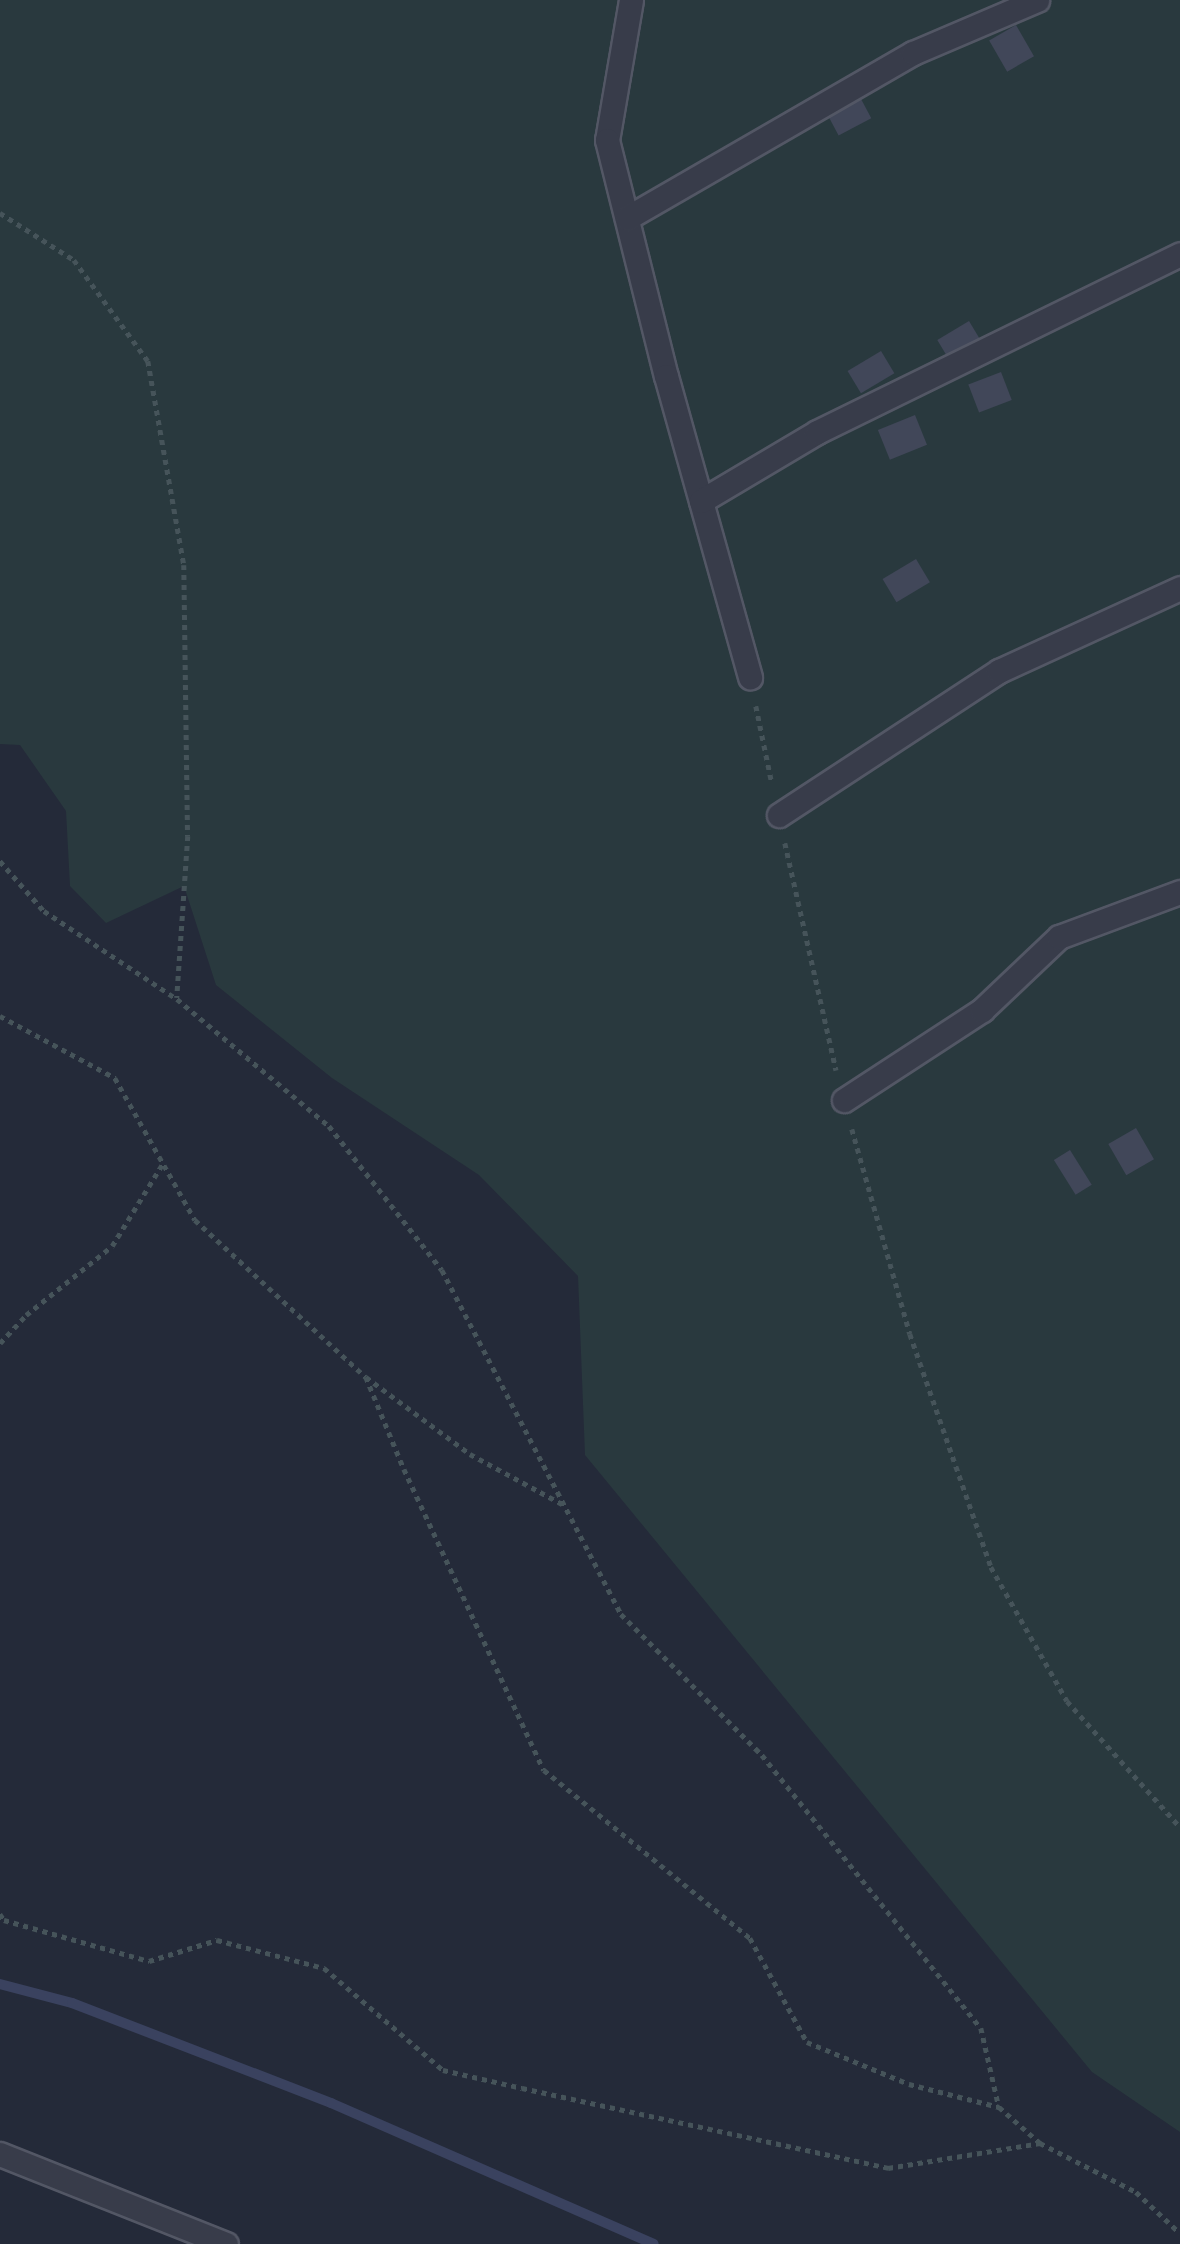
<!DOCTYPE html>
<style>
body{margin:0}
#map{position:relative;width:1180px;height:2244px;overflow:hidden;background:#242a39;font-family:Barlow,sans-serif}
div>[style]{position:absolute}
.green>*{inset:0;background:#29393e}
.stream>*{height:10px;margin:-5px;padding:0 5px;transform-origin:5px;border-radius:5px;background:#3a425f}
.building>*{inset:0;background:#414759;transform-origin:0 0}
.path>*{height:4.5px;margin-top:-2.25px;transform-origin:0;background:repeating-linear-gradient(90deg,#46545a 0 5px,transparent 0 10px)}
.roads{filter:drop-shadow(2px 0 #535765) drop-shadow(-2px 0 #535765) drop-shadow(0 2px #535765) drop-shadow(0 -2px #535765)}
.service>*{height:23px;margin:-11.5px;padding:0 11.5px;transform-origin:11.5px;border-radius:11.5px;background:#383c4a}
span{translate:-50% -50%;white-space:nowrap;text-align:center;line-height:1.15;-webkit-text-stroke:5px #1d212f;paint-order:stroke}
</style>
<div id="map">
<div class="green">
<i style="clip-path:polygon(0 0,1180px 0,1180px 2132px,1092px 2072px,585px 1455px,578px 1276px,479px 1175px,332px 1078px,216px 985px,184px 886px,106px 923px,70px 886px,66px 811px,20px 745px,0 744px)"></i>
</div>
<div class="stream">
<i style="left:0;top:1984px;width:74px;rotate:14.8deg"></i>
<i style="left:72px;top:2003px;width:278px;rotate:21.1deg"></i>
<i style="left:331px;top:2103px;width:352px;rotate:23.6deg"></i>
</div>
<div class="building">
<i style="left:1016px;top:25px;width:36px;height:31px;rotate:60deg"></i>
<i style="left:860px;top:97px;width:24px;height:37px;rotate:62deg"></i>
<i style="left:969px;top:321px;width:21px;height:37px;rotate:59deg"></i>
<i style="left:881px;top:351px;width:26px;height:39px;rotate:59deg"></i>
<i style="left:1001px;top:372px;width:30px;height:35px;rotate:69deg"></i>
<i style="left:915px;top:415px;width:32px;height:40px;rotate:68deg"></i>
<i style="left:916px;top:559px;width:27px;height:39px;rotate:59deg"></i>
<i style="left:1136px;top:1128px;width:36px;height:32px;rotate:60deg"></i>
<i style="left:1070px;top:1150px;width:41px;height:19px;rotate:58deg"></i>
</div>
<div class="path">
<i style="left:0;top:213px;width:88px;rotate:32.4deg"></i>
<i style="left:74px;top:260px;width:125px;rotate:53.8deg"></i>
<i style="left:148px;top:361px;width:207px;rotate:80deg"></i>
<i style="left:184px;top:565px;width:271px;rotate:89.2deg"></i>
<i style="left:188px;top:836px;width:162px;rotate:93.9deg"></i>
<i style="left:756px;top:706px;width:79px;rotate:78.3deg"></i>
<i style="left:785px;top:843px;width:233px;rotate:77.3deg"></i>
<i style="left:0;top:861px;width:67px;rotate:48.7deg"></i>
<i style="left:44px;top:911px;width:159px;rotate:33.5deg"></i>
<i style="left:177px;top:999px;width:198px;rotate:39.9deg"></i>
<i style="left:329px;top:1126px;width:183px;rotate:51.9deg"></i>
<i style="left:442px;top:1270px;width:388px;rotate:62.5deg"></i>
<i style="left:621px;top:1614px;width:199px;rotate:45deg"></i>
<i style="left:762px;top:1755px;width:350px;rotate:51.3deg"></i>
<i style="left:981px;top:2028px;width:81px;rotate:77.2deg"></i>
<i style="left:999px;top:2107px;width:55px;rotate:41.3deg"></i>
<i style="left:0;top:1016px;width:131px;rotate:28.3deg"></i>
<i style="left:115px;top:1078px;width:163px;rotate:60.6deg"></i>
<i style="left:195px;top:1220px;width:232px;rotate:42.6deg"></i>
<i style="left:366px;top:1377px;width:129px;rotate:36.5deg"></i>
<i style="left:470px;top:1454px;width:107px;rotate:28.5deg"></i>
<i style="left:852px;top:1129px;width:213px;rotate:74.2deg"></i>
<i style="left:910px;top:1334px;width:247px;rotate:70.8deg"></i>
<i style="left:991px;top:1567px;width:154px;rotate:60.4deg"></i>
<i style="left:1067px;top:1701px;width:169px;rotate:48.1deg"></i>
<i style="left:0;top:1343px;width:38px;rotate:-47deg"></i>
<i style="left:26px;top:1315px;width:110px;rotate:-38.7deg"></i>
<i style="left:112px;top:1246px;width:97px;rotate:-58.4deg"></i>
<i style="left:366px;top:1377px;width:100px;rotate:67.6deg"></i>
<i style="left:404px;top:1469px;width:332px;rotate:65.1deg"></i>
<i style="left:544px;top:1770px;width:266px;rotate:39.2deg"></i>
<i style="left:750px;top:1938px;width:119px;rotate:61.3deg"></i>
<i style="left:807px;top:2042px;width:110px;rotate:22.4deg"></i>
<i style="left:909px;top:2084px;width:93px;rotate:14.3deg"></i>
<i style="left:0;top:1914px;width:7px;rotate:56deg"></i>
<i style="left:4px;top:1920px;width:151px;rotate:15.8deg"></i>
<i style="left:149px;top:1961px;width:71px;rotate:-17.2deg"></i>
<i style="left:217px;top:1940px;width:111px;rotate:14.7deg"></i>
<i style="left:324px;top:1968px;width:157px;rotate:40.6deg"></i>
<i style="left:443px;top:2070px;width:81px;rotate:12.8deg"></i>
<i style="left:522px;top:2088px;width:375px;rotate:12.3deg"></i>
<i style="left:888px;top:2168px;width:154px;rotate:-9.3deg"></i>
<i style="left:1040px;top:2143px;width:108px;rotate:27deg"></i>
<i style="left:1136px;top:2192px;width:60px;rotate:43deg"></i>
</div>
<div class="roads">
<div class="service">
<i style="left:631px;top:0;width:142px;rotate:99.7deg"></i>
<i style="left:607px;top:140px;width:243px;rotate:76deg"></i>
<i style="left:666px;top:376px;width:313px;rotate:74.4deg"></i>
<i style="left:627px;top:218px;width:330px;rotate:-30deg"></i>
<i style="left:913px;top:53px;width:135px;rotate:-23.1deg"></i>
<i style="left:701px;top:501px;width:135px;rotate:-30.7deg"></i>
<i style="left:817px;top:432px;width:404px;rotate:-26.1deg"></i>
<i style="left:779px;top:815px;width:263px;rotate:-33.2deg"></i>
<i style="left:999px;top:671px;width:199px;rotate:-24.6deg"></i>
<i style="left:844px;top:1100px;width:165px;rotate:-33.1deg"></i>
<i style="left:982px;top:1010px;width:106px;rotate:-43.5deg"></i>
<i style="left:1059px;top:937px;width:129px;rotate:-20.4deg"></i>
<i style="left:0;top:2154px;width:243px;rotate:21.7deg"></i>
</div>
</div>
</div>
